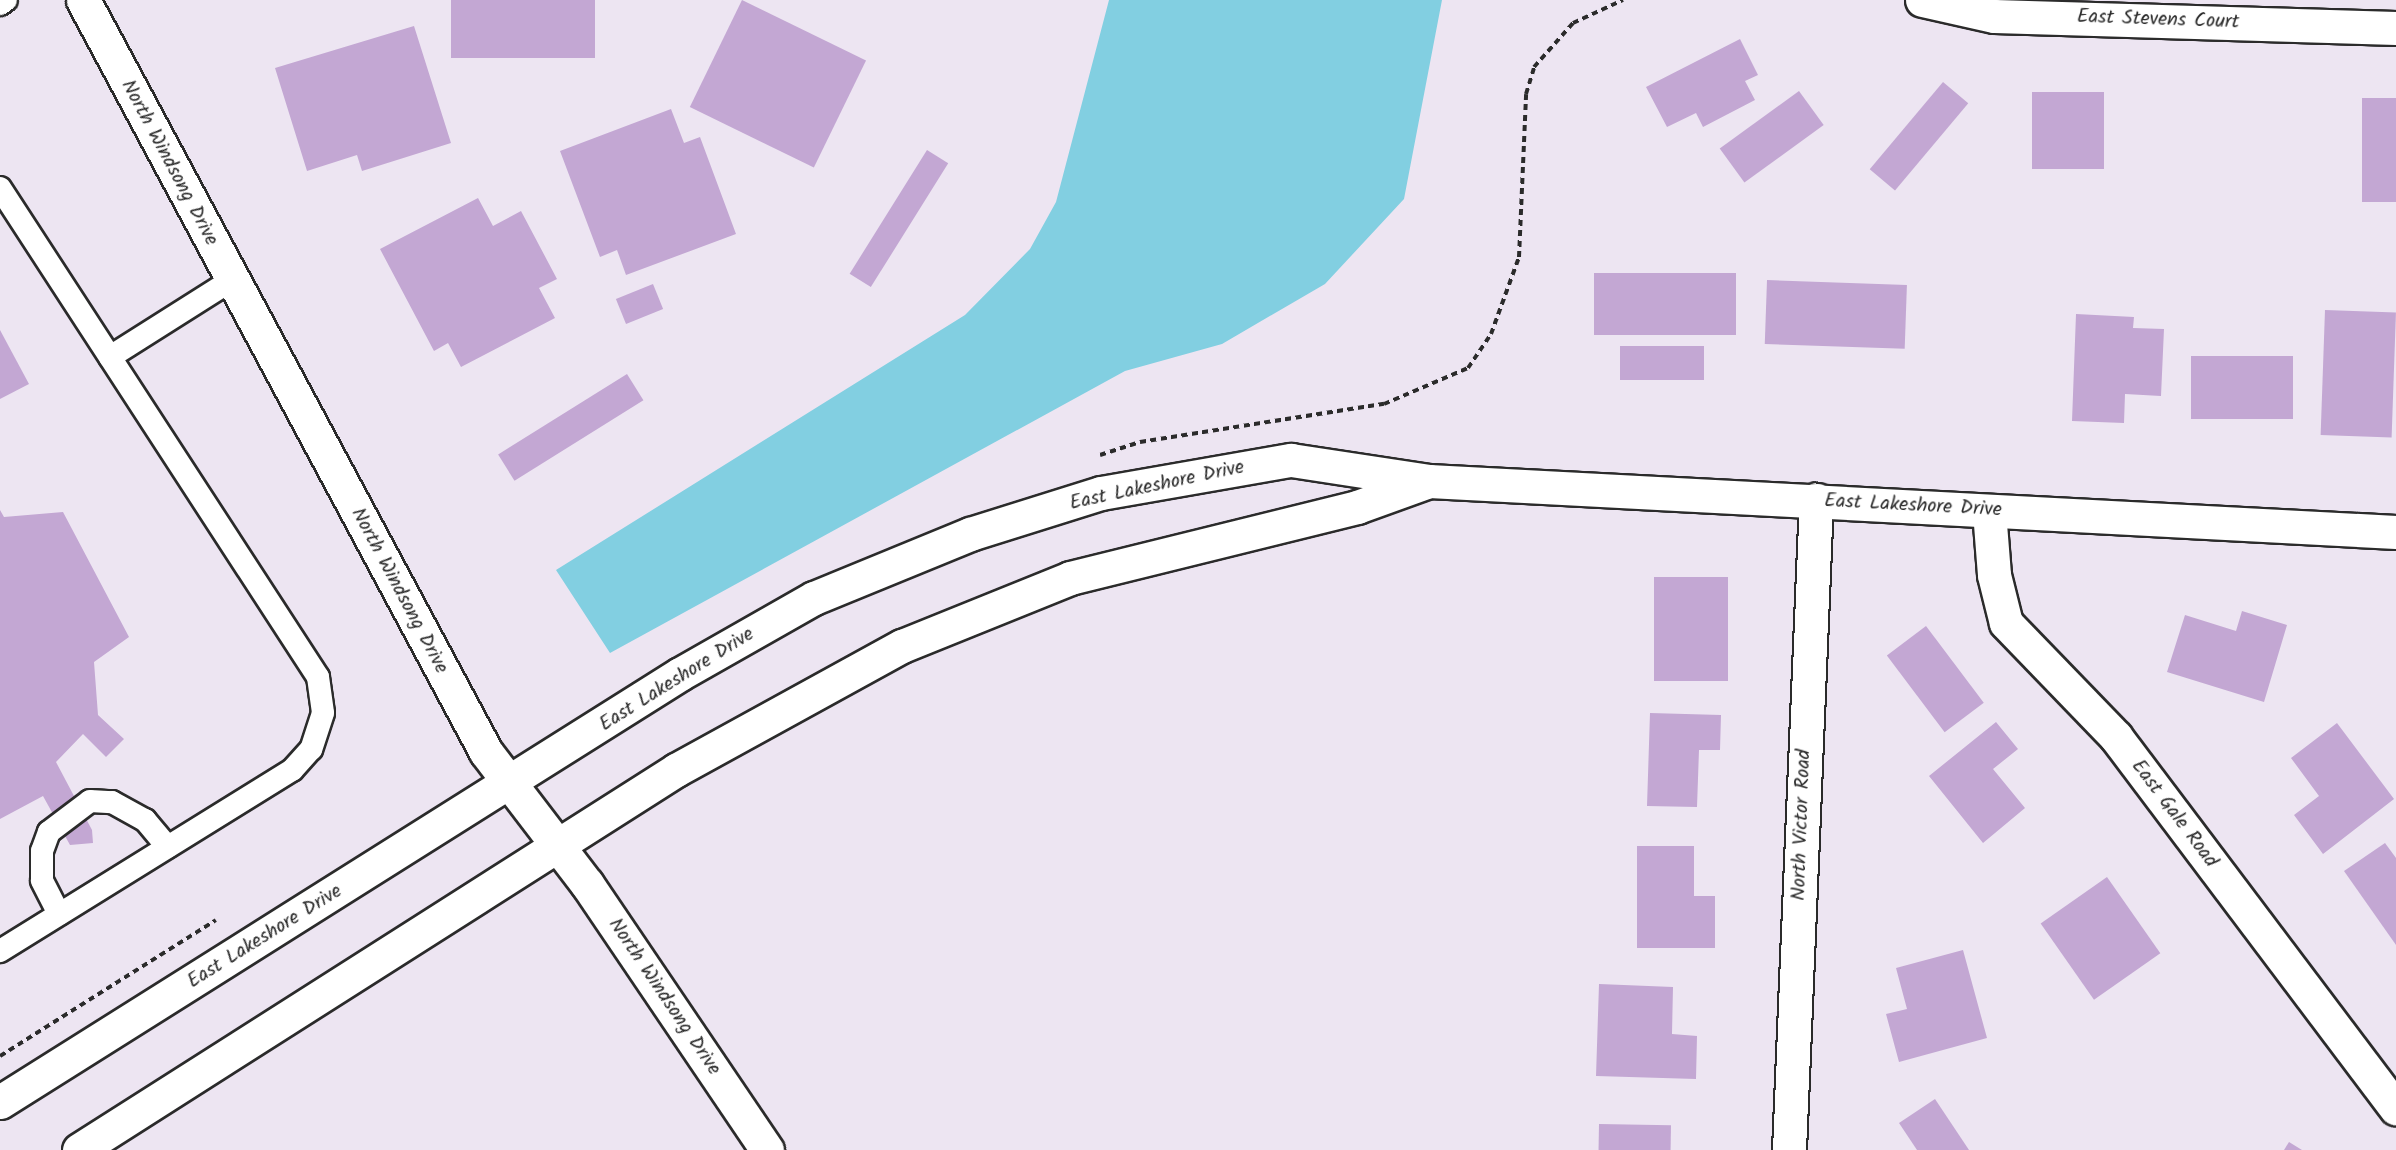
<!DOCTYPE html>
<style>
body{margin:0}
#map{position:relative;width:2396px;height:1150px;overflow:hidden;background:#ede5f2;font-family:Kalam,sans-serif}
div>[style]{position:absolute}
.water>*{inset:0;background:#82cfe1}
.building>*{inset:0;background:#c3a7d3;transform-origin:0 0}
.path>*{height:4px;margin-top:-2px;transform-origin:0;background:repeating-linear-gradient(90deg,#2b2b2b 0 6px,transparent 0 10.5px)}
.roads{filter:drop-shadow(2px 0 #2b2b2b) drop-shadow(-2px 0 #2b2b2b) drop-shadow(0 2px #2b2b2b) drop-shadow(0 -2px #2b2b2b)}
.lane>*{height:22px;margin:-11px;padding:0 11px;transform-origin:11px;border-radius:11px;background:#fff}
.street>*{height:33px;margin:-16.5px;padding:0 16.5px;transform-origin:16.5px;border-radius:16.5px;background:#fff}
.secondary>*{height:33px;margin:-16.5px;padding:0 16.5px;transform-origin:16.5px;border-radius:16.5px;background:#fff}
span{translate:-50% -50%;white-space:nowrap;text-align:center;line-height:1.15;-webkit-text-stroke:6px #fff;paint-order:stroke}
.street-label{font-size:20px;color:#2b2b2b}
</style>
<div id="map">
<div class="water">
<i style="clip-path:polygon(1109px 0,1442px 0,1404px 199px,1325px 284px,1222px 344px,1125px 371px,610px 653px,556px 570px,965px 315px,1030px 249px,1056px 202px)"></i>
</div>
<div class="building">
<i style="left:451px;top:0;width:144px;height:58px"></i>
<i style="left:742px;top:0;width:138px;height:119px;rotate:26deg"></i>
<i style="clip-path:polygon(414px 26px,451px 143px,362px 171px,357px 155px,307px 171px,275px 68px)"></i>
<i style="clip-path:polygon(1740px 39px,1758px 75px,1745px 81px,1755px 100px,1703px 127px,1696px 113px,1667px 127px,1646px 87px)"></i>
<i style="left:1943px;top:82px;width:33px;height:114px;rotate:40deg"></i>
<i style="left:1799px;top:91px;width:42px;height:98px;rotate:54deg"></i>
<i style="left:2032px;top:92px;width:72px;height:77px"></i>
<i style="left:2362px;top:98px;width:34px;height:104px"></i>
<i style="clip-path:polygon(671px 109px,684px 143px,700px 137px,736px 234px,626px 275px,617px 250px,600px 257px,560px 151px)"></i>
<i style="left:927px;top:150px;width:25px;height:146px;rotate:32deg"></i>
<i style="clip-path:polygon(478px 198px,493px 226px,521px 211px,557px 279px,539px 288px,555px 318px,461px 367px,448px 343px,434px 351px,380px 249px)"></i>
<i style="left:1594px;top:273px;width:142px;height:62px"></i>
<i style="left:1767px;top:280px;width:140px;height:64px;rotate:2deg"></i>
<i style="left:653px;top:284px;width:27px;height:40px;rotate:68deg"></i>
<i style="left:2325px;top:310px;width:71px;height:125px;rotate:2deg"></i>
<i style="clip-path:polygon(2076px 314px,2134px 317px,2133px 328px,2164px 329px,2161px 396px,2125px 394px,2124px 423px,2072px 421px)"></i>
<i style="clip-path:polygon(0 330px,29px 384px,0 399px)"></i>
<i style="left:1620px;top:346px;width:84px;height:34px"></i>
<i style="left:2191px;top:356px;width:102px;height:63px"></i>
<i style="left:627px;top:374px;width:31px;height:152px;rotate:58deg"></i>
<i style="clip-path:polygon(0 510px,4px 517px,63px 512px,129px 637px,94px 662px,98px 715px,124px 739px,106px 757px,83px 734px,56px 762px,92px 830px,93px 843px,70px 845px,43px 796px,0 819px)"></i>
<i style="left:1654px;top:577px;width:74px;height:104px"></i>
<i style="clip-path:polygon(2242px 611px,2287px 625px,2264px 702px,2167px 672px,2185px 615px,2236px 631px)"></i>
<i style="left:1926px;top:626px;width:96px;height:49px;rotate:53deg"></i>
<i style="clip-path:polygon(1650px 713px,1721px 715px,1720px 750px,1699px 750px,1697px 807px,1647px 806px)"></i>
<i style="clip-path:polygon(1996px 722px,2018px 749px,1993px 769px,2025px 808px,1983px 843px,1929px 776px)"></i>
<i style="clip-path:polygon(2337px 723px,2394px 799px,2323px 854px,2294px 815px,2319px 796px,2291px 758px)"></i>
<i style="clip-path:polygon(2385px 843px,2396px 858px,2396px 945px,2344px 871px)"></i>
<i style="clip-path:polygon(1637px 846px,1694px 846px,1694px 896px,1715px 896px,1715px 948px,1637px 948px)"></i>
<i style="left:2107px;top:877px;width:93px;height:81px;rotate:55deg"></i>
<i style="clip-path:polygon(1963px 950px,1987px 1038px,1899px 1062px,1886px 1014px,1907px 1009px,1896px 968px)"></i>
<i style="clip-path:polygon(1599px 984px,1673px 987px,1672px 1034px,1697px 1036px,1696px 1079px,1596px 1076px)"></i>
<i style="clip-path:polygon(1935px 1099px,1969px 1150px,1917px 1150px,1899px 1123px)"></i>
<i style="left:1599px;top:1124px;width:72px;height:26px;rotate:1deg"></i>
<i style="clip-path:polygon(2289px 1142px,2302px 1150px,2284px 1150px)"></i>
</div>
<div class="path">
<i style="left:1100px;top:455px;width:42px;rotate:-18deg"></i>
<i style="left:1140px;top:442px;width:247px;rotate:-8.9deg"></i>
<i style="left:1384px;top:404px;width:91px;rotate:-23.2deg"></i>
<i style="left:1468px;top:368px;width:41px;rotate:-55.9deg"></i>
<i style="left:1491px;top:334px;width:82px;rotate:-70deg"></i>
<i style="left:1519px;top:257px;width:163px;rotate:-87.5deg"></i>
<i style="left:1526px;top:94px;width:28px;rotate:-73deg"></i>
<i style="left:1534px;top:67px;width:59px;rotate:-48.4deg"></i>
<i style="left:1573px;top:23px;width:55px;rotate:-24.7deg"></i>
<i style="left:0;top:1056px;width:255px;rotate:-32.2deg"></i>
</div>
<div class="roads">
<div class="lane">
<i style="left:0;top:4px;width:7px;rotate:-34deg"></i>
<i style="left:0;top:188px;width:583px;rotate:56.96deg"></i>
<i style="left:318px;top:677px;width:36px;rotate:82deg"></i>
<i style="left:323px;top:713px;width:38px;rotate:108deg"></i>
<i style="left:311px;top:749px;width:28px;rotate:132deg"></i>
<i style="left:292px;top:770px;width:344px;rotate:148.2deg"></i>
<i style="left:110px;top:357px;width:144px;rotate:-32.3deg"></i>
<i style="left:59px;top:914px;width:38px;rotate:-117deg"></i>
<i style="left:42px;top:880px;width:29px;rotate:-90deg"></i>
<i style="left:42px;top:851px;width:20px;rotate:-70deg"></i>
<i style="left:49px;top:832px;width:51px;rotate:-37.1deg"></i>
<i style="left:90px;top:801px;width:22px;rotate:3deg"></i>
<i style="left:112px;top:802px;width:38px;rotate:29deg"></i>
<i style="left:145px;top:820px;width:35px;rotate:50deg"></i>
</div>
<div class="street">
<i style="left:1922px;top:0;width:74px;rotate:12.5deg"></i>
<i style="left:1994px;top:16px;width:402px;rotate:1.7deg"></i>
<i style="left:1989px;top:511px;width:64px;rotate:85.5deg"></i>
<i style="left:1994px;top:575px;width:49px;rotate:76deg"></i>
<i style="left:2006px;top:623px;width:158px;rotate:46deg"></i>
<i style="left:2116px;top:737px;width:465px;rotate:53deg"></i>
<i style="left:1789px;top:1150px;width:651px;rotate:-87.62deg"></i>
</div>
<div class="secondary">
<i style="left:83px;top:0;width:853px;rotate:61.81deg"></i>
<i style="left:486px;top:752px;width:166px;rotate:52.6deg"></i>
<i style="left:587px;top:884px;width:321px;rotate:55.9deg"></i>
<i style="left:0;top:1102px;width:803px;rotate:-32.19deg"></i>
<i style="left:680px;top:674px;width:154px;rotate:-29.6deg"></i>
<i style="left:814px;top:598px;width:169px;rotate:-22.3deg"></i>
<i style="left:970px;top:534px;width:137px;rotate:-17.4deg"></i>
<i style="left:1101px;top:493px;width:193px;rotate:-9.9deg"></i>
<i style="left:1291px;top:460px;width:140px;rotate:8.7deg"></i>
<i style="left:1429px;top:481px;width:968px;rotate:3.02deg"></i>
<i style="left:79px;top:1150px;width:708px;rotate:-32.48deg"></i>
<i style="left:676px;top:770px;width:258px;rotate:-28.8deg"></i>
<i style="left:902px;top:646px;width:181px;rotate:-22deg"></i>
<i style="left:1070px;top:578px;width:296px;rotate:-13.9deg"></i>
<i style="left:1357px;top:507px;width:73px;rotate:-19.9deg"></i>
</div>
</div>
<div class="street-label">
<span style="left:2158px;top:20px;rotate:2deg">East Stevens Court</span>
<span style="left:169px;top:163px;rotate:62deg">North Windsong Drive</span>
<span style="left:1157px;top:486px;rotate:-12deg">East Lakeshore Drive</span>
<span style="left:1913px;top:506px;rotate:3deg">East Lakeshore Drive</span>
<span style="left:399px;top:591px;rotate:62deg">North Windsong Drive</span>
<span style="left:677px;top:680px;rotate:-32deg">East Lakeshore Drive</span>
<span style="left:2174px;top:814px;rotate:53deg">East Gale Road</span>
<span style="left:1802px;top:825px;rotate:-88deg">North Victor Road</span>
<span style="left:265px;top:937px;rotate:-32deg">East Lakeshore Drive</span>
<span style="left:664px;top:997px;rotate:56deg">North Windsong Drive</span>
</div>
</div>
